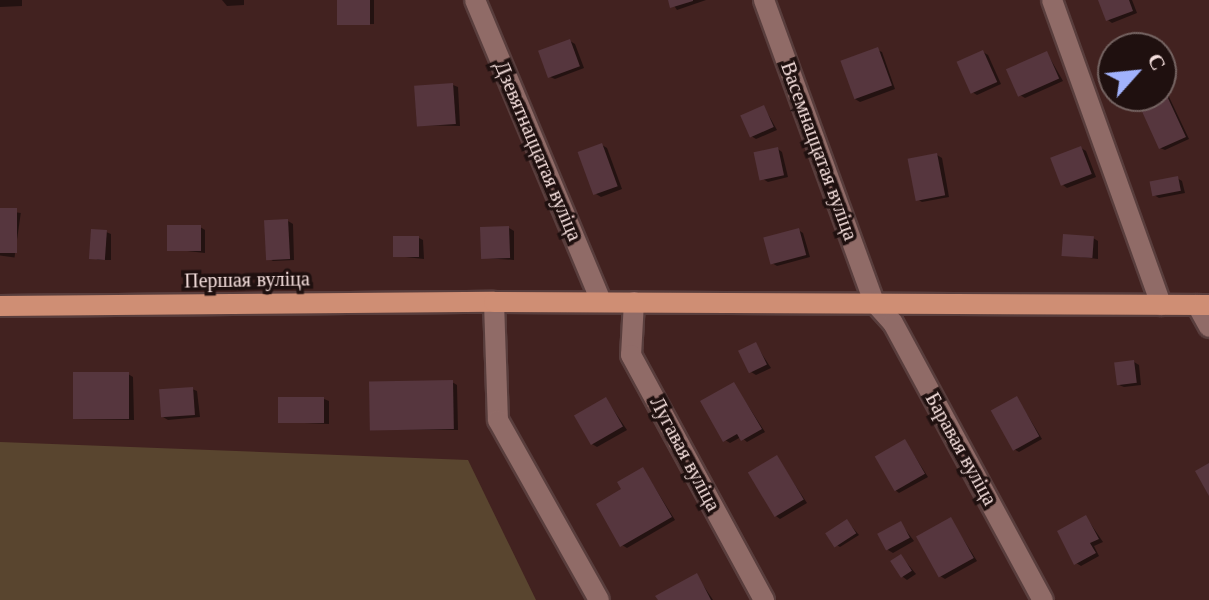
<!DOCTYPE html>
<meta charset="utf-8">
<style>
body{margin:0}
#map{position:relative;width:1209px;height:600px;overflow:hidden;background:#422220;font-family:"Libre Baskerville",serif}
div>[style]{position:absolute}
.green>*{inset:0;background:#59452f}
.shadow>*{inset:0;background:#0007;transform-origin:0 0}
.building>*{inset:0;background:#56363e;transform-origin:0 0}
.roads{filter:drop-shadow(2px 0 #593e3d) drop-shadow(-2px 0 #593e3d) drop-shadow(0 2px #593e3d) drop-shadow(0 -2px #593e3d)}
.minor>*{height:20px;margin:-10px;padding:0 10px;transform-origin:10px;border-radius:10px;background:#906b67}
.major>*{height:20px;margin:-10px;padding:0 10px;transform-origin:10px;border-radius:10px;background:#cf8e74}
span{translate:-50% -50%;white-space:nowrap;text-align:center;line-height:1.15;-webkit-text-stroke:7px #1f100f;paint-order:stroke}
.street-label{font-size:20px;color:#f7e1df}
.north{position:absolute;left:1097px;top:32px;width:80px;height:80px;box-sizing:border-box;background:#1f100f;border:2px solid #756462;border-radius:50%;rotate:63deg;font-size:22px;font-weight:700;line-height:32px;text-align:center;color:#f7e1df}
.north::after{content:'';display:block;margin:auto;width:28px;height:36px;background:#a1b2fd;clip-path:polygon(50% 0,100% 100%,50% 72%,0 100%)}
</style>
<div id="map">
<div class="green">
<i style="clip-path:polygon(0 442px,468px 460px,536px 600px,0 600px)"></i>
</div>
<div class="shadow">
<i style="clip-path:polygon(0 0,22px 0,22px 6px,0 7px)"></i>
<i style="clip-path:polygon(222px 0,244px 0,244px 5px,227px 6px)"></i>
<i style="left:339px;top:0;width:35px;height:24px"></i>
<i style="clip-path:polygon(670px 0,706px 0,677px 10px)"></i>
<i style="clip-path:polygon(1101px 0,1132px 0,1137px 13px,1112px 23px,1108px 20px)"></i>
<i style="clip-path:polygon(570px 41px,575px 44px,584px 68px,555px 79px,550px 77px)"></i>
<i style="clip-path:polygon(877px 50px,882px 52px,895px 89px,860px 102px,855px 99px)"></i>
<i style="clip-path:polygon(983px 52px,988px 55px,1001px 84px,977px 95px,972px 92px)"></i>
<i style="clip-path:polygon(1047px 53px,1063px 81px,1025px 98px,1020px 95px)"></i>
<i style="clip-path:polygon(1161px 80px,1189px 139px,1165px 150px,1160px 148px,1137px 96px,1161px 96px)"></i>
<i style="clip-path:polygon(453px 85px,458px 87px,460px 126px,418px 125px)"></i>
<i style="clip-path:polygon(764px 107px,777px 130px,756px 139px,751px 136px)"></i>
<i style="clip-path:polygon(602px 145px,607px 148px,622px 189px,601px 197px,596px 194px)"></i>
<i style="clip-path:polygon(1081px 148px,1086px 151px,1096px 177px,1067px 188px,1063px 185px)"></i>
<i style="clip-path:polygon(778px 149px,782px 152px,788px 177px,768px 182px,763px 179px)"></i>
<i style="clip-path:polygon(937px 155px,942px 158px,949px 197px,922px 202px,917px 199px)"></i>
<i style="clip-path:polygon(1177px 178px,1182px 181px,1185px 193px,1159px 198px,1154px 195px)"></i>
<i style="left:0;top:210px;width:21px;height:45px;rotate:8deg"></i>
<i style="clip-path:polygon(288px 221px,293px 224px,294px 260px,273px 261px,268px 258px)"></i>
<i style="clip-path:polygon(200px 227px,205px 230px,205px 253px,169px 249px)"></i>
<i style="clip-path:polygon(509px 228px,514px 231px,514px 260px,483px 258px)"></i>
<i style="clip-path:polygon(798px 230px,803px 233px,810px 257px,777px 266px,772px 263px)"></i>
<i style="clip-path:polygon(106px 232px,111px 234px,111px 260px,98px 260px,93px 257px)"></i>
<i style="clip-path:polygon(419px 238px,423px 240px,424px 259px,396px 256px)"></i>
<i style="clip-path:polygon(1093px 238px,1098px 241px,1098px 259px,1064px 255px)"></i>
<i style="clip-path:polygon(756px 345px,771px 368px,756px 375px,751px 372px)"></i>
<i style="clip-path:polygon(1134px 362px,1139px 365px,1141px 385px,1124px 387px,1119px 385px)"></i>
<i style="clip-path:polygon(128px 374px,133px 377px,134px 420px,75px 419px)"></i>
<i style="clip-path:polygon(452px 382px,457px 385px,458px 430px,372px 429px)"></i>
<i style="clip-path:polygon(734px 384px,765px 432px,747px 442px,741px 437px,730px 443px,725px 440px)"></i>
<i style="clip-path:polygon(192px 389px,197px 391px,200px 417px,168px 420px,163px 417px)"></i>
<i style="clip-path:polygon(1017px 398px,1042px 439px,1019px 452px,1014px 449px)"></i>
<i style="clip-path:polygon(324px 399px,329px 401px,329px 424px,280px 422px)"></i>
<i style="clip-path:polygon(606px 399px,627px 430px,597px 447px,592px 444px)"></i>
<i style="clip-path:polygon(905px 441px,928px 477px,899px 493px,895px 490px)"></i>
<i style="clip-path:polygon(777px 458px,807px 503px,780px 519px,776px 516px)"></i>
<i style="clip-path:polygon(643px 469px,675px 520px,627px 548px,622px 545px,624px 490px)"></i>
<i style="clip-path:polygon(1086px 517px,1103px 542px,1094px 546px,1099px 556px,1081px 566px,1076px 563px)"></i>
<i style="clip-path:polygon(951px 520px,977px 561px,945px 579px,940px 576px)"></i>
<i style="clip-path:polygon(847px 521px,859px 535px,840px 547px,835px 544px)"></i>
<i style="clip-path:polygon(901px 524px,914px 541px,893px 553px,888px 550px)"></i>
<i style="clip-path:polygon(901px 556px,916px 574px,907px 580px,903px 577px)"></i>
<i style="clip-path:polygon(697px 576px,713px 600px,660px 600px)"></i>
</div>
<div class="building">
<i style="left:337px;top:0;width:33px;height:25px"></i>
<i style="clip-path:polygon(668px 0,693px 0,693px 1px,670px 8px)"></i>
<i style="clip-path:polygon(1098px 0,1129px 0,1133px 11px,1106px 21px)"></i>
<i style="left:570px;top:39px;width:29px;height:34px;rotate:70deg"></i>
<i style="left:878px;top:47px;width:41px;height:40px;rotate:70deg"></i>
<i style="left:983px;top:50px;width:35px;height:29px;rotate:66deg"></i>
<i style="left:1047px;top:51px;width:30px;height:45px;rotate:66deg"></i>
<i style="left:453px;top:83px;width:41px;height:39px;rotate:86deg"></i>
<i style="clip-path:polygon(1161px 83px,1186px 137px,1159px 149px,1135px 96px,1161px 96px)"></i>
<i style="left:764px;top:105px;width:24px;height:26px;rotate:66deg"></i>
<i style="left:602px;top:143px;width:46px;height:26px;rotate:70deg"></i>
<i style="left:1081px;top:146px;width:30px;height:33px;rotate:69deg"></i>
<i style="left:778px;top:147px;width:29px;height:25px;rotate:78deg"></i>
<i style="left:937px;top:153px;width:43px;height:30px;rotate:79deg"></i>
<i style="left:1178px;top:176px;width:15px;height:29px;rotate:79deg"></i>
<i style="left:0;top:208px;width:17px;height:45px"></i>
<i style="left:288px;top:219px;width:40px;height:24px;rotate:87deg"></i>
<i style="left:167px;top:225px;width:34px;height:26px"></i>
<i style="left:509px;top:226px;width:32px;height:29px;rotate:88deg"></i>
<i style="left:799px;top:228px;width:28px;height:37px;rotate:75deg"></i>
<i style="left:91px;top:229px;width:16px;height:30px;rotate:4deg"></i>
<i style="left:1063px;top:234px;width:31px;height:22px;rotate:4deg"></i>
<i style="left:393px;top:236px;width:26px;height:21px"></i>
<i style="left:756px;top:342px;width:25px;height:20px;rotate:64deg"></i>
<i style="left:1134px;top:360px;width:23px;height:20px;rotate:83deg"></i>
<i style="left:129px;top:372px;width:47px;height:56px;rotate:90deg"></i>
<i style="left:453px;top:380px;width:49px;height:84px;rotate:89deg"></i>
<i style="clip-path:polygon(734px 382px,762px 429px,741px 441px,737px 434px,723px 442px,700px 401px)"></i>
<i style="left:193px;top:387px;width:28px;height:34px;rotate:86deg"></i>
<i style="left:1017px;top:396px;width:46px;height:30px;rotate:61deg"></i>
<i style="left:278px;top:397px;width:46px;height:26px"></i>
<i style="left:606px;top:397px;width:34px;height:37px;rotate:60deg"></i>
<i style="left:905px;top:439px;width:40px;height:35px;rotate:60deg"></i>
<i style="left:777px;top:455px;width:52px;height:34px;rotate:59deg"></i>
<i style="clip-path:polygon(1209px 463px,1209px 496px,1195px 471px)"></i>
<i style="clip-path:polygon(643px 467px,672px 517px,620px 547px,596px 504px,621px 489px,617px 482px)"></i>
<i style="clip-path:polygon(1086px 515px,1099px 539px,1090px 543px,1096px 553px,1074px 565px,1057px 531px)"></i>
<i style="left:951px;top:517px;width:47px;height:40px;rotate:61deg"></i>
<i style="left:847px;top:519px;width:17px;height:26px;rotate:57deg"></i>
<i style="left:901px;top:521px;width:19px;height:27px;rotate:62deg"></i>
<i style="left:901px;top:554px;width:20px;height:13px;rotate:57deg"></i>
<i style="clip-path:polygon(697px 573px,711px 600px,658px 600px,655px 596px)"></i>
</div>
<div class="roads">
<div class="minor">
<i style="left:475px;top:0;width:326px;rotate:67.3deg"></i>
<i style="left:764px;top:0;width:321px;rotate:70deg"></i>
<i style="left:874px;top:302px;width:28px;rotate:48deg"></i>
<i style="left:893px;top:323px;width:315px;rotate:61.6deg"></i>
<i style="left:1052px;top:0;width:324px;rotate:70.3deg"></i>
<i style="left:494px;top:302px;width:118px;rotate:88.1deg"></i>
<i style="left:498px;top:420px;width:206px;rotate:60.7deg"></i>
<i style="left:634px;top:302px;width:53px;rotate:93.2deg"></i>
<i style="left:631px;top:355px;width:279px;rotate:61.5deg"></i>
<i style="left:1197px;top:305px;width:25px;rotate:61deg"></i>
</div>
<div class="major">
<i style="left:0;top:306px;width:494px;rotate:-0.5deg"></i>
<i style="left:494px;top:302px;width:715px;rotate:0.24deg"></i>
</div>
</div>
<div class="street-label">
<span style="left:538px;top:151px;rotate:67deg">Дзевятнаццатая вуліца</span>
<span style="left:819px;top:151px;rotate:70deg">Васемнаццатая вуліца</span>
<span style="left:247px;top:280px;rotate:-1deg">Першая вуліца</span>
<span style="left:961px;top:449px;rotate:61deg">Баравая вуліца</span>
<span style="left:685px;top:454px;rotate:62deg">Лугавая вуліца</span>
</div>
<div class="north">С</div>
</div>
